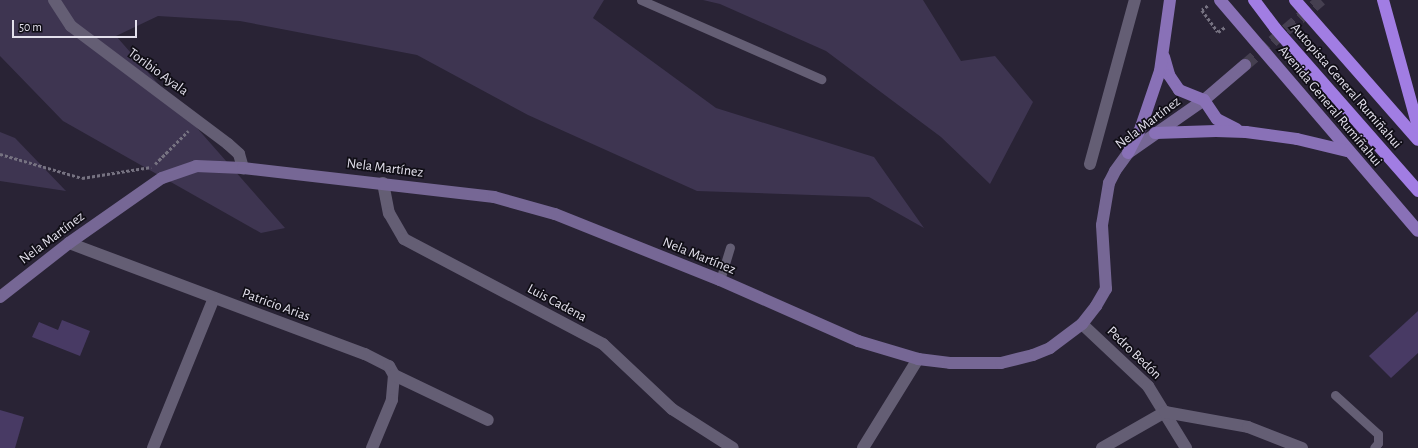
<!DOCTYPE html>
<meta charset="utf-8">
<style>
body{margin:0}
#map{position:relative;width:1418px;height:448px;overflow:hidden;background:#292335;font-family:"Alegreya Sans",sans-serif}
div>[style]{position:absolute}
.green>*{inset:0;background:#3e3551}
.building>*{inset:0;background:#483a64}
.secondary-tunnel>*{height:12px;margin-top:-6px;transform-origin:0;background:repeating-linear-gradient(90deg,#453f50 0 12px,transparent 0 18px)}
.path>*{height:2.5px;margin-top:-1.25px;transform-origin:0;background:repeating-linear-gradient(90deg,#767281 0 3px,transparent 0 5px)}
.lane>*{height:9px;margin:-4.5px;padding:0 4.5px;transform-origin:4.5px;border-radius:4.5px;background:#645e74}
.street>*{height:12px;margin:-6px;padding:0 6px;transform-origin:6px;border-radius:6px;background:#645e74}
.secondary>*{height:12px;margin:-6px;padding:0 6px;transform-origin:6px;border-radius:6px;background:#766795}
.primary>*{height:12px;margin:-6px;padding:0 6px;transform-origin:6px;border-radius:6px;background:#8971b7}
.highway>*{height:12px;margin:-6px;padding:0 6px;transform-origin:6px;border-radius:6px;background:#a17de3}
span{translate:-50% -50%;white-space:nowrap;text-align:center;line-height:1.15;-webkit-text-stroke:3.5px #100e16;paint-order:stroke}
.street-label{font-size:14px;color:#e3e0ec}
.scale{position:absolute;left:12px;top:20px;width:125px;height:18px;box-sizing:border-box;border:2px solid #e3e0ec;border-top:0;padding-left:5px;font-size:12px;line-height:14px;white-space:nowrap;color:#e3e0ec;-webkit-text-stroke:3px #100e16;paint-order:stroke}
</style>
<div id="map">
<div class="green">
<i style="clip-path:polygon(0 0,604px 0,593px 18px,716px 108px,874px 157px,924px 228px,869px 197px,697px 191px,528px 115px,417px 55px,240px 21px,158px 16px,116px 36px,285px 228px,261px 233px,63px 121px,0 56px)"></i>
<i style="clip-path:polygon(703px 0,923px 0,961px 61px,995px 56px,1033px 102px,990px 184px,941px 137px,826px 51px,720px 4px)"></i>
<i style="clip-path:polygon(0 132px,15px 138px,66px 191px,0 181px)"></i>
</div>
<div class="building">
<i style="clip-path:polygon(1418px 311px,1418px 353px,1391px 378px,1369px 356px)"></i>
<i style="clip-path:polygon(62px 320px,90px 331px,80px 356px,32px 337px,39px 322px,58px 330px)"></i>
<i style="clip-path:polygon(0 410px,24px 417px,15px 448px,0 448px)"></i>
</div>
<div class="secondary-tunnel">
<i style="left:1245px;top:65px;width:100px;rotate:-40.5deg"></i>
</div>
<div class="path">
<i style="left:1208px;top:6px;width:7px;rotate:146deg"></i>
<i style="left:1202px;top:10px;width:27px;rotate:54deg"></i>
<i style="left:1218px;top:32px;width:9px;rotate:-36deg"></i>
<i style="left:0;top:154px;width:85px;rotate:16.3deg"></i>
<i style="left:82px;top:178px;width:70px;rotate:-9.1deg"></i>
<i style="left:155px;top:164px;width:47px;rotate:-45deg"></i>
</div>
<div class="lane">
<i style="left:641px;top:0;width:197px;rotate:23.7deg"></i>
<i style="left:720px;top:280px;width:34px;rotate:-73deg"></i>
<i style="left:1335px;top:395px;width:58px;rotate:42.2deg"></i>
<i style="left:1378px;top:434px;width:9px;rotate:90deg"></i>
<i style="left:1378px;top:443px;width:6px;rotate:129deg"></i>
</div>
<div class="street">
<i style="left:54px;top:0;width:31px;rotate:57deg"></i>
<i style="left:71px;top:26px;width:196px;rotate:36.9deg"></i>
<i style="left:228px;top:144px;width:15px;rotate:42deg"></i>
<i style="left:239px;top:154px;width:15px;rotate:74deg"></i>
<i style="left:1090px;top:164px;width:170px;rotate:-74.7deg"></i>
<i style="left:383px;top:183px;width:31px;rotate:79deg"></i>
<i style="left:389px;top:213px;width:30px;rotate:60deg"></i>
<i style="left:404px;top:239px;width:225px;rotate:27.8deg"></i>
<i style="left:603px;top:344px;width:95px;rotate:43.3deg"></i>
<i style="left:672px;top:409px;width:72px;rotate:32.6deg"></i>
<i style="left:69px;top:243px;width:316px;rotate:20.6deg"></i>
<i style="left:365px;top:354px;width:27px;rotate:27deg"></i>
<i style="left:389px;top:366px;width:10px;rotate:61deg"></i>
<i style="left:394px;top:375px;width:25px;rotate:95deg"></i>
<i style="left:392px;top:400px;width:52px;rotate:112.6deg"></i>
<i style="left:1082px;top:324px;width:91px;rotate:43.2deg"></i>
<i style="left:1148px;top:386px;width:73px;rotate:58.5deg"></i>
<i style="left:394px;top:375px;width:104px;rotate:25.6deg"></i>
<i style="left:153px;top:448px;width:162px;rotate:-67.9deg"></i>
<i style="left:863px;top:448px;width:105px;rotate:-58.3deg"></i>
<i style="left:1102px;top:448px;width:73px;rotate:-29.7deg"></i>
<i style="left:1165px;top:412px;width:84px;rotate:10.2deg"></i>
<i style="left:1248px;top:427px;width:58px;rotate:21.3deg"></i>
</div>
<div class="secondary">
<i style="left:0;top:297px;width:88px;rotate:-38deg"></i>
<i style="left:69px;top:243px;width:113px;rotate:-35deg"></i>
<i style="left:162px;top:178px;width:36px;rotate:-19deg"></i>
<i style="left:196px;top:166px;width:47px;rotate:2.4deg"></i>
<i style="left:243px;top:168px;width:253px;rotate:6.6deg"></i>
<i style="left:494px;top:197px;width:63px;rotate:15.6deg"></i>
<i style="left:555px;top:214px;width:178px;rotate:21.8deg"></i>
<i style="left:720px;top:280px;width:151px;rotate:23.8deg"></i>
<i style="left:858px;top:341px;width:63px;rotate:16.7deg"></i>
<i style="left:918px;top:359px;width:32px;rotate:7deg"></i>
<i style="left:950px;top:363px;width:51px"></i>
<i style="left:1001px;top:363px;width:33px;rotate:-14deg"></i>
<i style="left:1033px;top:355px;width:18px;rotate:-22deg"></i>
<i style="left:1050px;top:348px;width:40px;rotate:-37deg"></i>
<i style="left:1082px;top:324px;width:23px;rotate:-52deg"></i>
<i style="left:1096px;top:306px;width:20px;rotate:-60deg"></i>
<i style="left:1106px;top:289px;width:64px;rotate:-93.6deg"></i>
<i style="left:1102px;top:225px;width:43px;rotate:-80.5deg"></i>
<i style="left:1109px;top:183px;width:13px;rotate:-63deg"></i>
<i style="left:1115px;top:171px;width:22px;rotate:-54deg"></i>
<i style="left:1128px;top:153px;width:93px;rotate:-34.9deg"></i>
<i style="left:1204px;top:100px;width:54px;rotate:-40.5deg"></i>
</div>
<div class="primary">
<i style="left:1220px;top:0;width:304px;rotate:49.4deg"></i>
<i style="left:1164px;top:57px;width:19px;rotate:74deg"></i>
<i style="left:1169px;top:75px;width:18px;rotate:56deg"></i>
<i style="left:1179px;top:90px;width:27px;rotate:22deg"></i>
<i style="left:1204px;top:100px;width:23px;rotate:56deg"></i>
<i style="left:1217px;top:119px;width:22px;rotate:27deg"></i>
<i style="left:1155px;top:133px;width:61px;rotate:-1.9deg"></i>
<i style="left:1216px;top:131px;width:30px;rotate:2deg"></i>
<i style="left:1246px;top:132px;width:51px;rotate:7.8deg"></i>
<i style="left:1297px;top:139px;width:51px;rotate:13.5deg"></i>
<i style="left:1128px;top:153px;width:29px;rotate:-63deg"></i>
<i style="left:1141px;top:127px;width:59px;rotate:-71.3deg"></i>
<i style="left:1160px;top:71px;width:72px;rotate:-82deg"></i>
</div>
<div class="highway">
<i style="left:1254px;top:0;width:35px;rotate:53deg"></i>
<i style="left:1275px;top:28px;width:217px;rotate:48.7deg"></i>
<i style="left:1295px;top:0;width:186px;rotate:48.7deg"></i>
<i style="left:1383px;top:0;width:132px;rotate:74.6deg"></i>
</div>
<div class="street-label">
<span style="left:158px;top:72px;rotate:36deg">Toribio Ayala</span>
<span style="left:1346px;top:86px;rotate:49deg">Autopista General Rumiñahui</span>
<span style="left:1330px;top:106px;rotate:50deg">Avenida General Rumiñahui</span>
<span style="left:1148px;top:123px;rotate:-37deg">Nela Martínez</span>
<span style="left:385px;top:168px;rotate:7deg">Nela Martínez</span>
<span style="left:52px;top:238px;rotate:-37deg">Nela Martínez</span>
<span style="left:699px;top:256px;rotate:22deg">Nela Martínez</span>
<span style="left:557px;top:303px;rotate:28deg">Luis Cadena</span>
<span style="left:276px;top:305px;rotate:20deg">Patricio Arias</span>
<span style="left:1134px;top:353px;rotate:44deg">Pedro Bedón</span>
</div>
<div class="scale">50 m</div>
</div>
